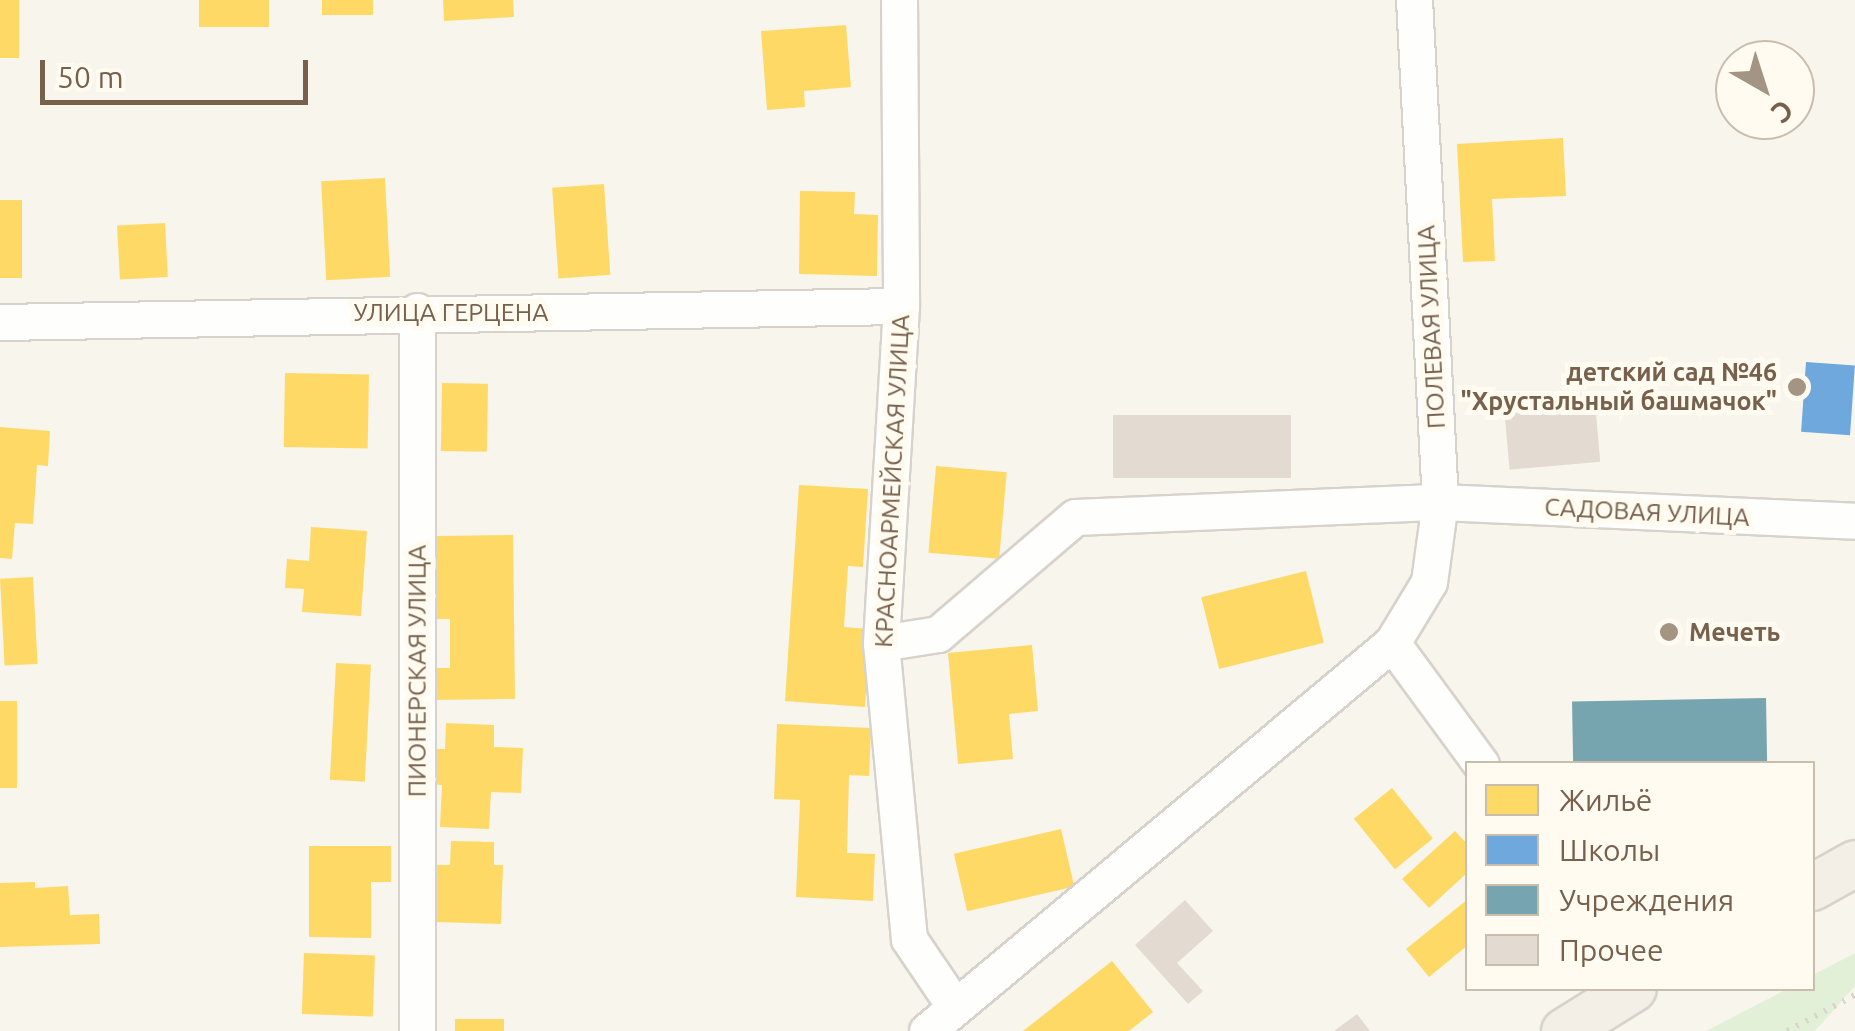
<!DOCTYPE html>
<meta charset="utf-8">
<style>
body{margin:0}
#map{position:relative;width:1855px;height:1031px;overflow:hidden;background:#f8f5ed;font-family:Ubuntu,sans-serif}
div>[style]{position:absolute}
.green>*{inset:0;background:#e3f0d8}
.homes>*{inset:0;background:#ffd966;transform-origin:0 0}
.schools>*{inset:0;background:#6fa8dc;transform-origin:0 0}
.public>*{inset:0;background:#76a5af;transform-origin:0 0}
.building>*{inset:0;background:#e3dbd2;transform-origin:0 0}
.path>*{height:6px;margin-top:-3px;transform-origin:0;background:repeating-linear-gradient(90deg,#dad5cf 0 2.5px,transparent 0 10.5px)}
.roads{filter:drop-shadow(2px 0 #d7d2cb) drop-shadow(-2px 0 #d7d2cb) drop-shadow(0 2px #d7d2cb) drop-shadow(0 -2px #d7d2cb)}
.minor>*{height:35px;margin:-17.5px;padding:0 17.5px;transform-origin:17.5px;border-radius:17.5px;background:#fefefc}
.major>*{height:45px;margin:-22.5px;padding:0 22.5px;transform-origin:22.5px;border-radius:22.5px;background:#f3efe6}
.dots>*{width:28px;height:28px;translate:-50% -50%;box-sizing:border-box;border:5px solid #fffbf0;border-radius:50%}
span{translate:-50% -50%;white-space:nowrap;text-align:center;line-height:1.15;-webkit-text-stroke:10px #fffbf0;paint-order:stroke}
.street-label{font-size:25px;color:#77604c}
.poi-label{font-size:25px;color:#77604c;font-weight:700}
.right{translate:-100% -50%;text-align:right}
.left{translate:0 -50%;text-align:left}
.legend{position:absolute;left:1465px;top:761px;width:350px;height:230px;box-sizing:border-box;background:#fffbf0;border:2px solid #c9bdae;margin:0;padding:12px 18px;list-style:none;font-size:30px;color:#77604c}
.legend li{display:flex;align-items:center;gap:20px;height:50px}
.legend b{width:50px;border:2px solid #c9bdae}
.north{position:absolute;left:1715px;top:40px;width:100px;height:100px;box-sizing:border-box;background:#fffbf0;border:2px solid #c9bdae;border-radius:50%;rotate:141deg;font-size:28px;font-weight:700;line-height:40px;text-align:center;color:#77604c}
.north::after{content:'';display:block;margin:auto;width:35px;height:45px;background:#a49484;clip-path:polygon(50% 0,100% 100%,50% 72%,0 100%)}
.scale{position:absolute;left:40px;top:60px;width:268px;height:45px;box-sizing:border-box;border:5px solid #77604c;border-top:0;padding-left:12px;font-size:30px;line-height:35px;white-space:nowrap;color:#77604c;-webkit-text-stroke:8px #fffbf0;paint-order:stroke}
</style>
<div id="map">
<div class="green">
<i style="clip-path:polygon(1855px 953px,1855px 986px,1815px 1031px,1706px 1031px,1787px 989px,1812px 988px,1813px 975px)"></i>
</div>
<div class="homes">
<i style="left:0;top:0;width:19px;height:58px"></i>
<i style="left:199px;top:0;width:70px;height:27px"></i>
<i style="left:322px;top:0;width:51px;height:15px"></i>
<i style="clip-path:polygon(443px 0,513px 0,514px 17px,444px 21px)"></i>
<i style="clip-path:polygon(846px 25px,851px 87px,804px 91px,805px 107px,767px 110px,761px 31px)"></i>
<i style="clip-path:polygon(1563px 138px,1566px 196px,1492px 199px,1495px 261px,1463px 262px,1457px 144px)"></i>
<i style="left:385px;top:178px;width:99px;height:64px;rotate:87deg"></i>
<i style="left:604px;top:184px;width:91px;height:52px;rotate:86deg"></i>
<i style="clip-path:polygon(800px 191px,855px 192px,854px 214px,878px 215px,877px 276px,799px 274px)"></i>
<i style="left:0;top:200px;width:22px;height:78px"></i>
<i style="left:165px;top:223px;width:54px;height:48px;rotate:87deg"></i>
<i style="left:285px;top:373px;width:84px;height:74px;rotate:1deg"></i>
<i style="left:442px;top:383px;width:46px;height:68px;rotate:1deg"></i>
<i style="clip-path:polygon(0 427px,50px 431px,48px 466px,37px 465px,33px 524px,15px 523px,12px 559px,0 558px)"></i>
<i style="left:936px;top:466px;width:71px;height:87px;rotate:5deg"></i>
<i style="clip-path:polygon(799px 485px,868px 489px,863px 567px,848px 566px,844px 627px,870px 629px,865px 707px,785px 701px)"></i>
<i style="clip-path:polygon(311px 527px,367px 531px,361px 616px,302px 612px,304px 589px,285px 588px,287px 559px,309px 561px)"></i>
<i style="clip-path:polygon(513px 535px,515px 699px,429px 700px,429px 668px,450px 668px,450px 619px,436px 619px,435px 536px)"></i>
<i style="left:1306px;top:571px;width:74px;height:108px;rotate:76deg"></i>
<i style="left:33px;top:577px;width:87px;height:33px;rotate:87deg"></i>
<i style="clip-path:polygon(1032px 645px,1038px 711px,1009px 714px,1013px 759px,958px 764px,948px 653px)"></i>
<i style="left:336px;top:663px;width:35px;height:117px;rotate:3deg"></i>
<i style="left:0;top:701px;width:17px;height:87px"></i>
<i style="clip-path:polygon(446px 723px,494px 725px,494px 747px,523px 748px,521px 793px,491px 792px,489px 829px,440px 827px,442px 785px,430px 784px,432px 749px,445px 749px)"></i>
<i style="clip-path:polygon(777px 724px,871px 728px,869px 776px,849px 775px,847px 853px,875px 854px,873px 901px,796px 897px,800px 800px,774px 799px)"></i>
<i style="left:1392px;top:788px;width:65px;height:49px;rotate:51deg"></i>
<i style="left:1061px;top:829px;width:59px;height:110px;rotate:77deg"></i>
<i style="clip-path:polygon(1455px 831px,1468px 845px,1468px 872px,1429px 908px,1402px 879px)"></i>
<i style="clip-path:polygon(451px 841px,494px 842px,494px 865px,503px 865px,501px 924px,434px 922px,436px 865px,450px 865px)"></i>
<i style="clip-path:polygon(309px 846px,391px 846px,391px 882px,371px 882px,371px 938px,309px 937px)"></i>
<i style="clip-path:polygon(35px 882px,35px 888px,68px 886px,70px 915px,99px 914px,100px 944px,0 947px,0 883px)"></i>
<i style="clip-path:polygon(1468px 899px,1468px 945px,1429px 977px,1406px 949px)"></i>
<i style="left:304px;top:953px;width:71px;height:61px;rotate:2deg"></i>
<i style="clip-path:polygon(1112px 961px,1153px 1012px,1129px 1031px,1023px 1031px)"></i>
<i style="left:455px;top:1019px;width:49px;height:12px"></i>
</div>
<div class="schools">
<i style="left:1806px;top:362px;width:49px;height:70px;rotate:4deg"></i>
</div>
<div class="public">
<i style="left:1766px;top:698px;width:66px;height:194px;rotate:89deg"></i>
</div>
<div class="building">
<i style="left:1594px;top:391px;width:71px;height:91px;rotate:85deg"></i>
<i style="left:1291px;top:415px;width:63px;height:178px;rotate:90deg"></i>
<i style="clip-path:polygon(1185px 900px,1213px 931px,1177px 963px,1203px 991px,1188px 1004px,1135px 945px)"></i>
<i style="clip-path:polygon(1357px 1014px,1370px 1031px,1334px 1031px)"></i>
</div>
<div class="path">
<i style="left:1787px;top:1031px;width:77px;rotate:-27.9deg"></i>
</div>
<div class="roads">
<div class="minor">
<i style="left:899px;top:0;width:306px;rotate:89.6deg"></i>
<i style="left:901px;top:306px;width:338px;rotate:93.4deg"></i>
<i style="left:881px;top:643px;width:297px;rotate:84.6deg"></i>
<i style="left:909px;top:939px;width:82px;rotate:55.9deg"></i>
<i style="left:417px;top:311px;width:720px;rotate:90deg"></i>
<i style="left:0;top:322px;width:901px;rotate:-1.02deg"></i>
<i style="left:881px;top:643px;width:58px;rotate:-9deg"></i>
<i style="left:938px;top:634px;width:180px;rotate:-40.5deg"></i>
<i style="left:1075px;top:517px;width:365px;rotate:-2.4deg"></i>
<i style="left:1440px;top:502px;width:415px;rotate:2.6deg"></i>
<i style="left:1392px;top:643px;width:150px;rotate:53.7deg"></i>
<i style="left:927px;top:1031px;width:606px;rotate:-39.84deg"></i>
<i style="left:1392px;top:643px;width:71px;rotate:-58.8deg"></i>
<i style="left:1429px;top:582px;width:81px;rotate:-82.2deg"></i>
<i style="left:1440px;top:502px;width:503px;rotate:-92.96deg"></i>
</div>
<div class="major">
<i style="left:1812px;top:887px;width:49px;rotate:-29.2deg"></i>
<i style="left:1564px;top:1031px;width:81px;rotate:-31.9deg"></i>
</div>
</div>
<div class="dots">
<i style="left:1797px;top:387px;background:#a49484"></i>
<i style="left:1669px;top:632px;background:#a49484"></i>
</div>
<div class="street-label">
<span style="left:451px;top:312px">УЛИЦА ГЕРЦЕНА</span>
<span style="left:1431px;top:327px;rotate:-93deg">ПОЛЕВАЯ УЛИЦА</span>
<span style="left:892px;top:481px;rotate:-87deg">КРАСНОАРМЕЙСКАЯ УЛИЦА</span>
<span style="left:1647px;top:512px;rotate:3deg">САДОВАЯ УЛИЦА</span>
<span style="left:417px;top:671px;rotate:-90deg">ПИОНЕРСКАЯ УЛИЦА</span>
</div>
<div class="poi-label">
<span class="right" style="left:1777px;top:387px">детский сад №46<br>"Хрустальный башмачок"</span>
<span class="left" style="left:1689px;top:632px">Мечеть</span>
</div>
<ul class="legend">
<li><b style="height:28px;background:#ffd966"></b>Жильё</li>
<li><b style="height:28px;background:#6fa8dc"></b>Школы</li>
<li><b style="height:28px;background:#76a5af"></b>Учреждения</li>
<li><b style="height:28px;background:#e3dbd2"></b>Прочее</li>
</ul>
<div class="north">С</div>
<div class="scale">50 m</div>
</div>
